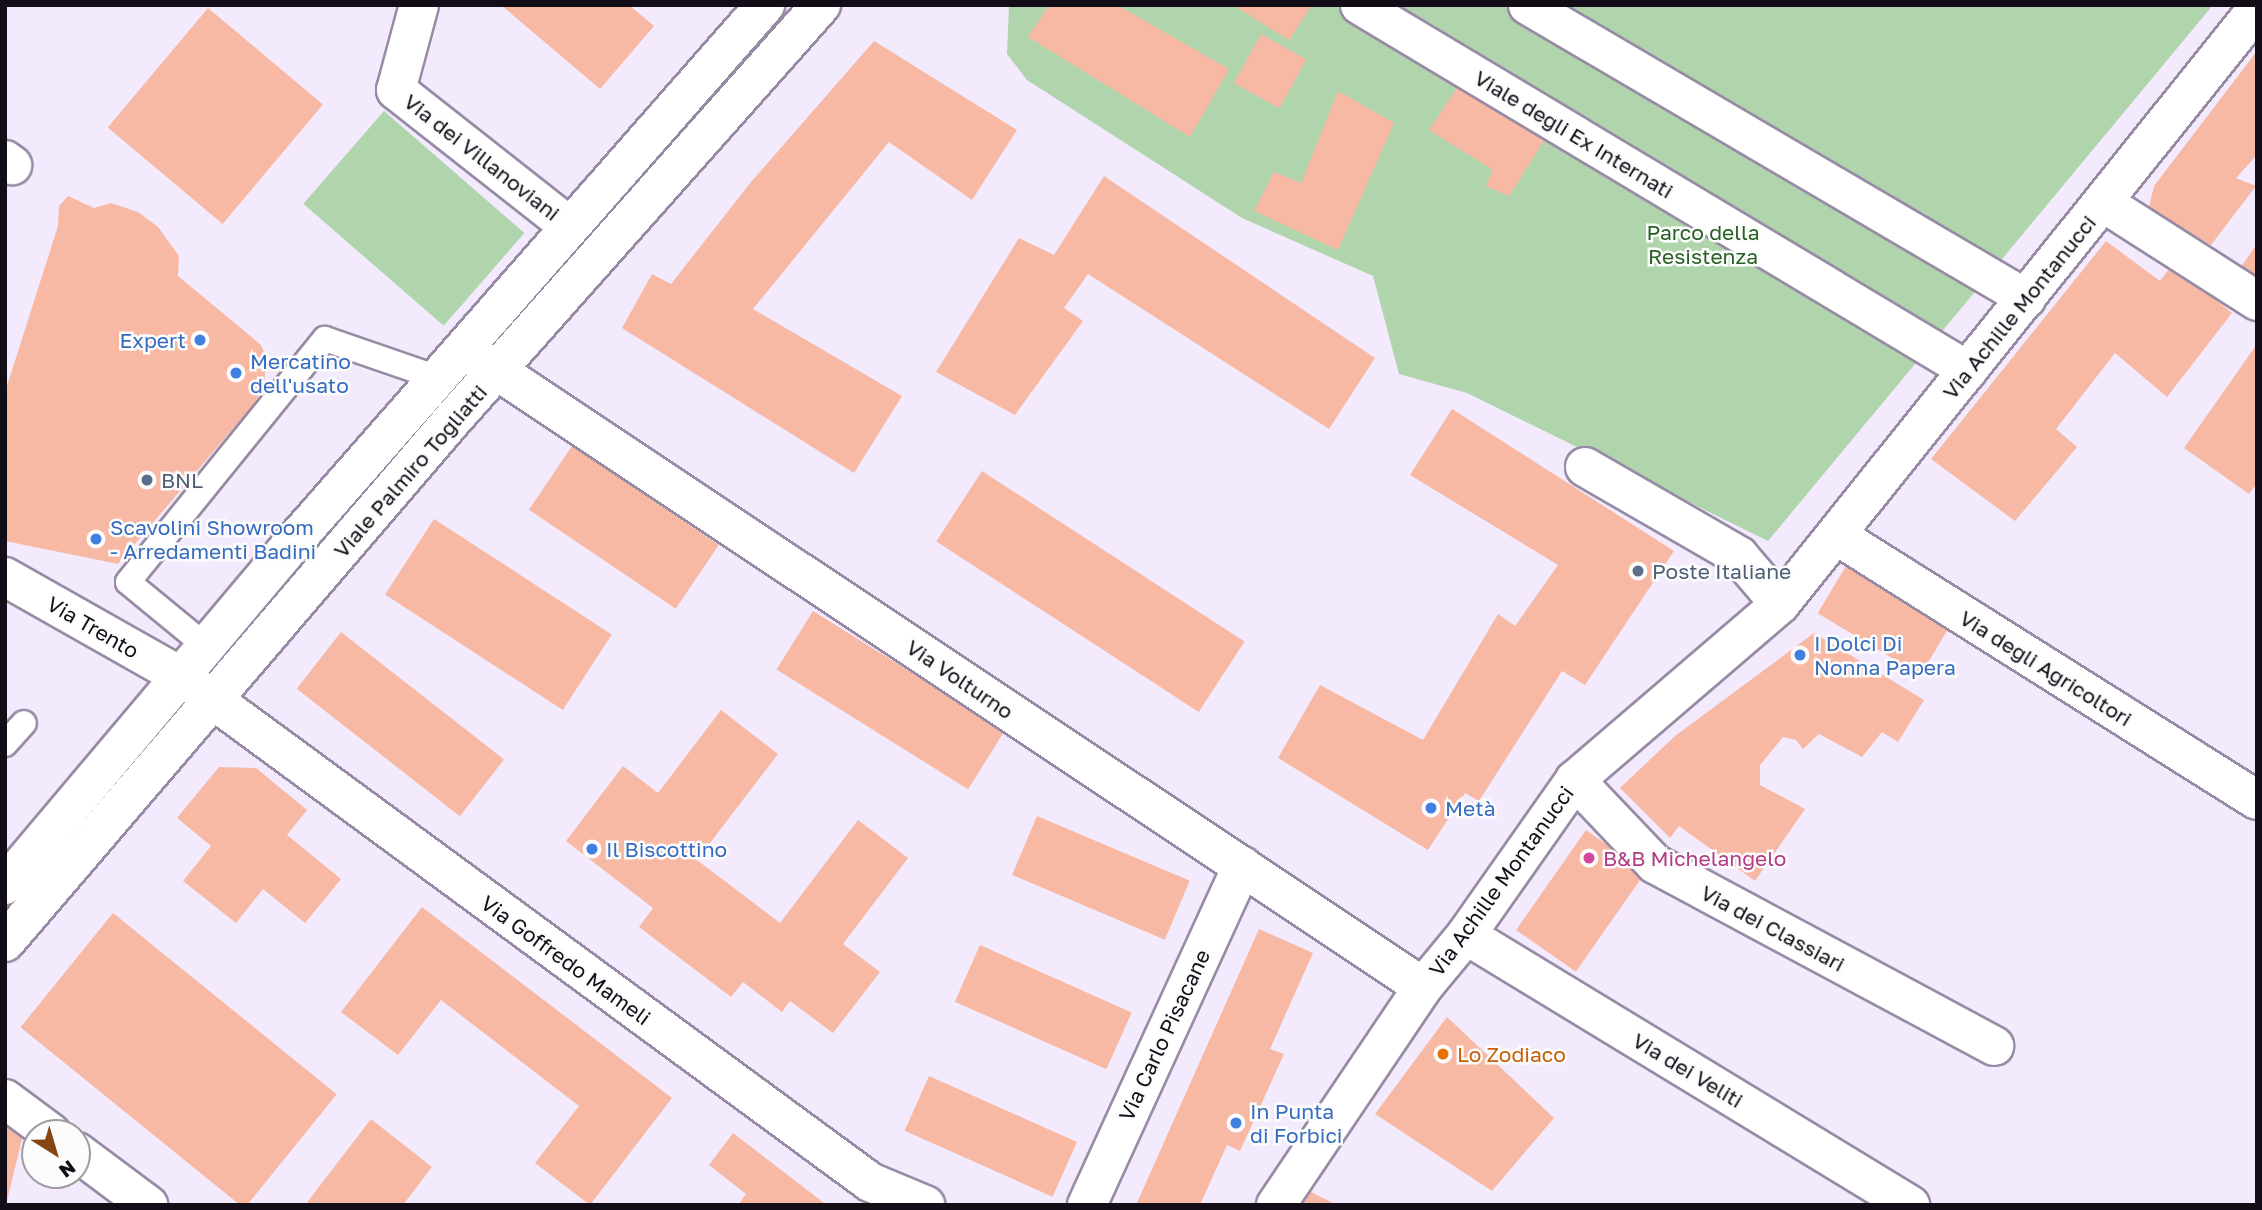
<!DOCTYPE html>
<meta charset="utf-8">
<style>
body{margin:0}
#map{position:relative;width:2262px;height:1210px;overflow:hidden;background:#f3ebfd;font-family:"Golos Text",sans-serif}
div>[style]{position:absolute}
.green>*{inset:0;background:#b0d4ac;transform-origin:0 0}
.building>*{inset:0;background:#f8b9a4;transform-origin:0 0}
.roads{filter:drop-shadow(2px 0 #978ba5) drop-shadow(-2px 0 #978ba5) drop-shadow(0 2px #978ba5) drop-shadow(0 -2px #978ba5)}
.service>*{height:24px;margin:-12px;padding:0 12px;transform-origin:12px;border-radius:12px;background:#fff}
.pedestrian>*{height:37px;margin:-18.5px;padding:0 18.5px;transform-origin:18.5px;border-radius:18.5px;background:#fff}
.minor>*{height:38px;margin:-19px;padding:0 19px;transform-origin:19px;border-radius:19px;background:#fff}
.tertiary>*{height:38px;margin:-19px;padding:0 19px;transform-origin:19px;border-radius:19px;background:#fff}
.dots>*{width:19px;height:19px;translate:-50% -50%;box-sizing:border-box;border:4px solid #fcfcfc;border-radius:50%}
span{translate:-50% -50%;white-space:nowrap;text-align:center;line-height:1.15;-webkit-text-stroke:5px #fcfcfc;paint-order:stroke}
.street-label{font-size:21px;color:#120d17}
.park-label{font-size:21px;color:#276024}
.shop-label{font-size:21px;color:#366cbe}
.right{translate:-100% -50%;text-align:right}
.left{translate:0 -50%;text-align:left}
.service-label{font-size:21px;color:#4e5e75}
.hotel-label{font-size:21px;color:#b23c85}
.food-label{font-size:21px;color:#c56008}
.frame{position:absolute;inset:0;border:7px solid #120d17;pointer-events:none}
.north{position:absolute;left:21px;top:1119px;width:70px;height:70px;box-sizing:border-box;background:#fcfcfc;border:2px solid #9e9ca0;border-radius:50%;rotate:143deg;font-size:19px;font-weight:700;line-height:28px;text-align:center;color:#120d17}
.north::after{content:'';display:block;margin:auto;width:24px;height:32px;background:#864511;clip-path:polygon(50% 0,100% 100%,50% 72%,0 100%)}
</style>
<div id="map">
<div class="green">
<i style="clip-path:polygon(1009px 5px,2213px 5px,1768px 541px,1467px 393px,1399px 374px,1373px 276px,1242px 218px,1027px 80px,1007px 54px)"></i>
<i style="left:384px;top:111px;width:186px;height:123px;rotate:41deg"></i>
</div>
<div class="building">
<i style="clip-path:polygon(501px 5px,629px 5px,654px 26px,600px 89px)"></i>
<i style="clip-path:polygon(1049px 5px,1117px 5px,1229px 69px,1190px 137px,1028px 37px)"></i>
<i style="clip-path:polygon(1233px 5px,1312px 5px,1289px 40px)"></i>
<i style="left:208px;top:8px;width:150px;height:156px;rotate:40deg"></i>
<i style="left:1261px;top:34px;width:52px;height:56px;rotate:29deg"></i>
<i style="clip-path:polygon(874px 41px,1017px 130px,972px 200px,889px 142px,753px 309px,902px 396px,854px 473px,622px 328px,652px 274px,671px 284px,751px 182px)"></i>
<i style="clip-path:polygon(2257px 51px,2257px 155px,2236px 178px,2256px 186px,2211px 245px,2148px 211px,2154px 186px)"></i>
<i style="clip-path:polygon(1461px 82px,1548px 134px,1509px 196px,1486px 186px,1493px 170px,1429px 130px)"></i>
<i style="clip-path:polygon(1338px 91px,1394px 123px,1338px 250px,1254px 211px,1274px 172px,1301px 183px)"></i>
<i style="clip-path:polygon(1104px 176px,1375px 358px,1329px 429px,1088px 274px,1064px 308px,1083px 321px,1015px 415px,936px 372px,1019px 238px,1054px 255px)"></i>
<i style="clip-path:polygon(68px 196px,94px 208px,111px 203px,138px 212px,158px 227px,179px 256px,178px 276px,261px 345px,267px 360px,263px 389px,253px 405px,118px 564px,5px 541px,5px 392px,58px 226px,59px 206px)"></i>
<i style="clip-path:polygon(2106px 241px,2160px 281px,2172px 265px,2232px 313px,2167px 397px,2115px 353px,2056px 429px,2077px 447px,2015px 521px,1931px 459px)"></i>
<i style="clip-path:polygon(2257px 244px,2257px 283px,2238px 271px)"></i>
<i style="clip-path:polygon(2257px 344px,2257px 483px,2249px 494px,2184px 448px)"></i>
<i style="clip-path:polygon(1452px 409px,1674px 551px,1585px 685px,1562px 671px,1479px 801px,1465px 793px,1428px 850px,1278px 758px,1320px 685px,1423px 740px,1498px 614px,1515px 626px,1558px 565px,1410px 475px)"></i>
<i style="left:572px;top:446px;width:177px;height:77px;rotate:34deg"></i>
<i style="left:982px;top:471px;width:313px;height:84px;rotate:33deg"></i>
<i style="left:434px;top:519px;width:212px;height:90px;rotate:33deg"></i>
<i style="left:1846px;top:566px;width:120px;height:55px;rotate:31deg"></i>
<i style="left:813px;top:611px;width:226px;height:69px;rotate:32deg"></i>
<i style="left:341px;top:632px;width:207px;height:72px;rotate:38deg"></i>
<i style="clip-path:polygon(1814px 633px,1924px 700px,1898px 742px,1882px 732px,1862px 757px,1819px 734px,1803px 749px,1796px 740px,1783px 737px,1760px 765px,1760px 785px,1805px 809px,1755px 881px,1679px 826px,1670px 838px,1620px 788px,1675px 736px)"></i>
<i style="clip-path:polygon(721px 710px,778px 754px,697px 860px,780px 923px,858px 820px,908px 858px,843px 944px,880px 972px,833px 1033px,790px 1001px,782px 1012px,743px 982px,731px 997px,639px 927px,653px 908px,566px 841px,623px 766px,658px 793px)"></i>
<i style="clip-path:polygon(219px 767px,256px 768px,307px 810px,287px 835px,341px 879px,305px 923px,263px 889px,236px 923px,183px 881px,211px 846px,177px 818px)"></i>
<i style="left:1037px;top:816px;width:166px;height:64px;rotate:23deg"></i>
<i style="left:1586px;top:830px;width:73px;height:122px;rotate:35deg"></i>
<i style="clip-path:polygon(422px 907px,672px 1098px,590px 1205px,535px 1163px,579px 1106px,441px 1000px,398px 1055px,341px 1012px)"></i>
<i style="left:113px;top:913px;width:288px;height:147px;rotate:39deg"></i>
<i style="clip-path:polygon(1259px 929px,1313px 953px,1270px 1049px,1284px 1054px,1240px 1151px,1227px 1145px,1200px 1205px,1136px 1205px)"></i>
<i style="left:980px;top:945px;width:166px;height:62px;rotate:24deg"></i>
<i style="clip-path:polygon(1447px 1017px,1554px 1118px,1492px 1191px,1375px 1114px)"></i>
<i style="left:929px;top:1076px;width:162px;height:60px;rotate:24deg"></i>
<i style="clip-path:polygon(371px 1119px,432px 1167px,403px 1205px,305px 1205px)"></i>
<i style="clip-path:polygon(5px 1127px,24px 1131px,6px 1205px,5px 1205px)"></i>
<i style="clip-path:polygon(733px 1133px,824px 1203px,823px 1205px,738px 1205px,746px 1194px,709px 1165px)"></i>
<i style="clip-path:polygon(1309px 1191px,1337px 1205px,1303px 1205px)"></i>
</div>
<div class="roads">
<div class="service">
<i style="left:207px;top:647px;width:102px;rotate:-140.6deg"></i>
<i style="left:128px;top:582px;width:313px;rotate:-51deg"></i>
<i style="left:325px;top:339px;width:120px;rotate:19deg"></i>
<i style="left:5px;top:744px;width:28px;rotate:-48deg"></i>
</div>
<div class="pedestrian">
<i style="left:1359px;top:5px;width:710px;rotate:30.94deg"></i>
<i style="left:1527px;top:5px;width:579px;rotate:30.42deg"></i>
</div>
<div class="minor">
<i style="left:419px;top:5px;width:88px;rotate:105.1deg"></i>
<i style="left:396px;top:90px;width:221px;rotate:38.2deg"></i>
<i style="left:5px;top:160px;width:9px;rotate:36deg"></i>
<i style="left:2104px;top:203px;width:182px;rotate:32.6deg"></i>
<i style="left:469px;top:352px;width:1146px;rotate:33.65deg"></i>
<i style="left:1585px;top:467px;width:178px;rotate:30deg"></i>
<i style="left:1739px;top:556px;width:63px;rotate:49.5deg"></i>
<i style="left:1836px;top:535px;width:497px;rotate:32.2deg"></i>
<i style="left:5px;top:577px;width:203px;rotate:29.5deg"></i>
<i style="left:182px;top:677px;width:853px;rotate:36.28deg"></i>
<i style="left:870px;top:1182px;width:60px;rotate:22.7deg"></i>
<i style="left:1575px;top:780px;width:116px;rotate:46.4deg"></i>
<i style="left:1655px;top:864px;width:385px;rotate:28.2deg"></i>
<i style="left:1466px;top:935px;width:520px;rotate:31.3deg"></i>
<i style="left:5px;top:1099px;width:57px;rotate:36.5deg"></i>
<i style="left:77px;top:1152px;width:89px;rotate:36.7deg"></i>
<i style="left:1087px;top:1205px;width:373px;rotate:-65.4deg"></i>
<i style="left:1276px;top:1205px;width:263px;rotate:-56deg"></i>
<i style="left:1423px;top:987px;width:67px;rotate:-50.4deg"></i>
<i style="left:1466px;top:935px;width:189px;rotate:-54.9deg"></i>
<i style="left:1575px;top:780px;width:270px;rotate:-40.6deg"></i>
<i style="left:1780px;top:604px;width:763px;rotate:-51.28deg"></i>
</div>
<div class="tertiary">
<i style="left:5px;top:885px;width:435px;rotate:-49.9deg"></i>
<i style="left:285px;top:552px;width:728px;rotate:-48.73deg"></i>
<i style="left:5px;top:942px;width:689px;rotate:-49.42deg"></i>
<i style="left:453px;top:419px;width:554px;rotate:-48.37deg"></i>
</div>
</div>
<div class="dots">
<i style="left:200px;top:340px;background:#3f7fe0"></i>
<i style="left:236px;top:373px;background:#3f7fe0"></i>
<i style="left:147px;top:480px;background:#5c6f8a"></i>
<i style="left:96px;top:539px;background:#3f7fe0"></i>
<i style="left:1638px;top:571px;background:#5c6f8a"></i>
<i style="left:1800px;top:655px;background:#3f7fe0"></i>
<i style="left:1431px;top:808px;background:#3f7fe0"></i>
<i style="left:592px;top:849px;background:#3f7fe0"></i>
<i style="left:1589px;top:858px;background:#d1479c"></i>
<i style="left:1443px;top:1054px;background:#e8710a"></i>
<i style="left:1236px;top:1123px;background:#3f7fe0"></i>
</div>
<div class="street-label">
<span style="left:1574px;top:134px;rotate:31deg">Viale degli Ex Internati</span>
<span style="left:482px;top:157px;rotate:38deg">Via dei Villanoviani</span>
<span style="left:2019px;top:307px;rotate:-51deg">Via Achille Montanucci</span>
<span style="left:410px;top:471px;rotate:-49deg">Viale Palmiro Togliatti</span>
<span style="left:93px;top:627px;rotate:30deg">Via Trento</span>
<span style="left:2046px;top:668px;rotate:32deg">Via degli Agricoltori</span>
<span style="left:960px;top:679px;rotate:34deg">Via Volturno</span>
<span style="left:1501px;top:881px;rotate:-54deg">Via Achille Montanucci</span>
<span style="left:1773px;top:928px;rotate:28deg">Via dei Classiari</span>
<span style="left:566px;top:960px;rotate:36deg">Via Goffredo Mameli</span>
<span style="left:1164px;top:1035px;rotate:-65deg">Via Carlo Pisacane</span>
<span style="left:1688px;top:1070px;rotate:31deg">Via dei Veliti</span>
</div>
<div class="park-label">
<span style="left:1703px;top:244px">Parco della<br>Resistenza</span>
</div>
<div class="shop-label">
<span class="right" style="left:186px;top:340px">Expert</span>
<span class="left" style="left:250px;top:373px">Mercatino<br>dell'usato</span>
<span class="left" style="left:110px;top:539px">Scavolini Showroom<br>- Arredamenti Badini</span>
<span class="left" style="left:1814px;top:655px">I Dolci Di<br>Nonna Papera</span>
<span class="left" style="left:1445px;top:808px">Metà</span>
<span class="left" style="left:606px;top:849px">Il Biscottino</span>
<span class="left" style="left:1250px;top:1123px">In Punta<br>di Forbici</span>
</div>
<div class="service-label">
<span class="left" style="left:161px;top:480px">BNL</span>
<span class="left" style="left:1652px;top:571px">Poste Italiane</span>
</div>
<div class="hotel-label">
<span class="left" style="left:1603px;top:858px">B&amp;B Michelangelo</span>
</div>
<div class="food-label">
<span class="left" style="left:1457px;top:1054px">Lo Zodiaco</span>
</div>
<div class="frame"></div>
<div class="north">N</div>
</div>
